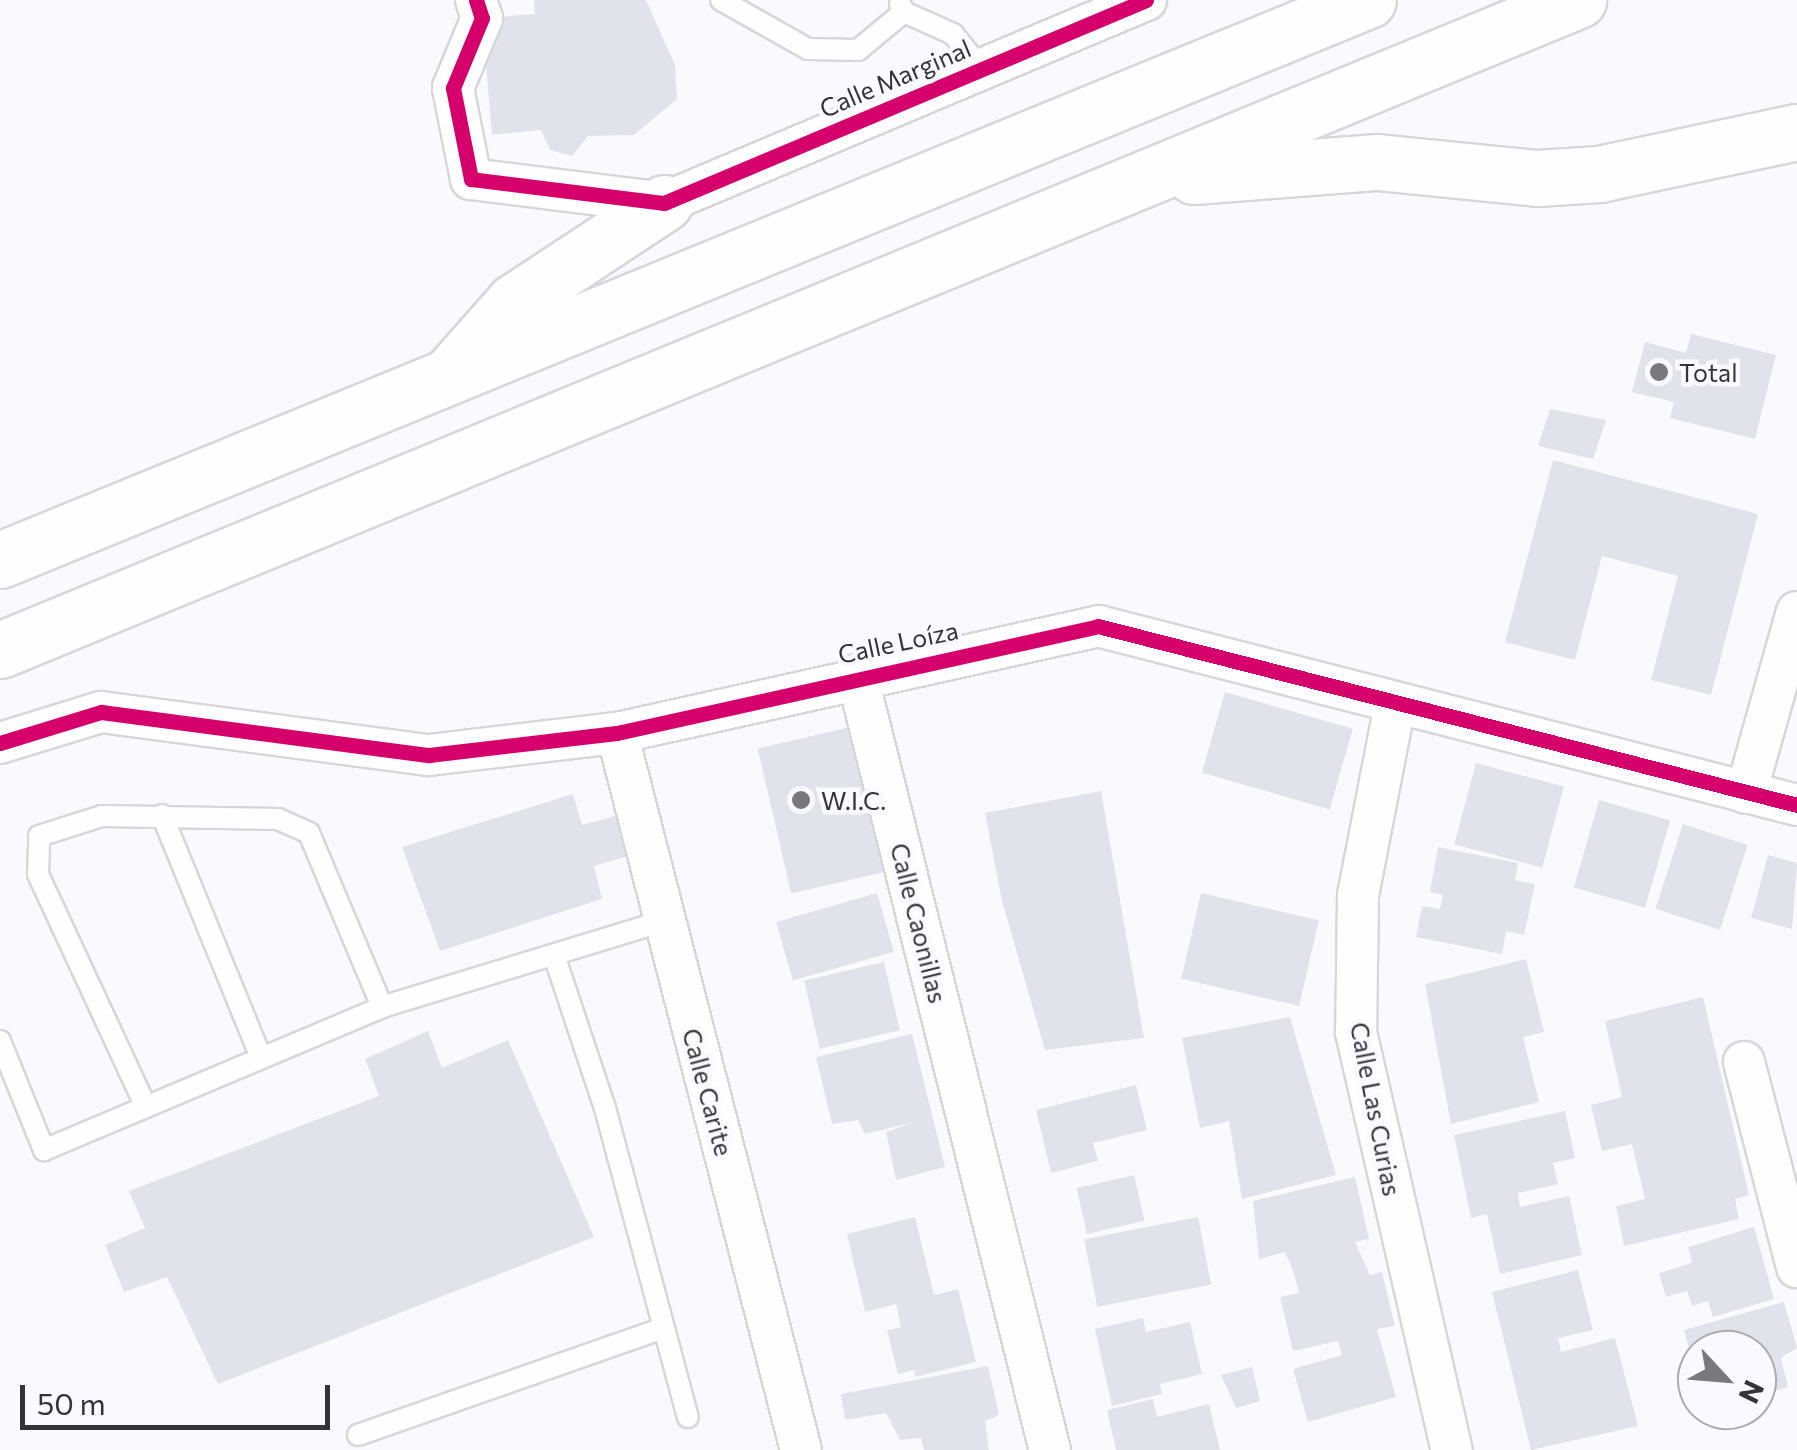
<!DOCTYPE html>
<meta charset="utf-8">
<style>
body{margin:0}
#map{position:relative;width:1797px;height:1450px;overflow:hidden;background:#fafafe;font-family:Commissioner,sans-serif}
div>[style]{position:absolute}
.building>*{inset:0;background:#e2e2ea;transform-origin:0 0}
.roads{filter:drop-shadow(2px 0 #d7d7da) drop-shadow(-2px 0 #d7d7da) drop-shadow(0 2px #d7d7da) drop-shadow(0 -2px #d7d7da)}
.lane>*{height:20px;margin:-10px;padding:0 10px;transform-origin:10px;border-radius:10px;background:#fefeff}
.street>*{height:40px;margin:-20px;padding:0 20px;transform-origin:20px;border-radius:20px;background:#fefeff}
.primary>*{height:55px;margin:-27.5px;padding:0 27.5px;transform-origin:27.5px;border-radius:27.5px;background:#fefeff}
.cycleway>*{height:15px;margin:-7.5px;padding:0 7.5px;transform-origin:7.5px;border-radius:7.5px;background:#d6006c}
.dots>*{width:28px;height:28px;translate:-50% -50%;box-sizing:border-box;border:5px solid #f9f9ff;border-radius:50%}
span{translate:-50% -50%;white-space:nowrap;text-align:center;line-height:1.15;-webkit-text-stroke:9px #f9f9ff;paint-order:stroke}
.street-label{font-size:25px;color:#343438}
.poi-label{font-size:25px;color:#343438}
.left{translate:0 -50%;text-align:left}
.north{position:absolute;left:1677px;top:1330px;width:100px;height:100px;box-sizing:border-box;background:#f9f9ff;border:2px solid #aaaaaf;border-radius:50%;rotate:116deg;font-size:28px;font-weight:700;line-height:40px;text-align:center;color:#343438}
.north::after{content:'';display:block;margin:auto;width:35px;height:45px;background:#79797d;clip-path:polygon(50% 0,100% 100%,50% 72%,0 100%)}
.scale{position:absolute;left:20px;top:1385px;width:310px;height:45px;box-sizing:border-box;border:5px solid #343438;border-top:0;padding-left:12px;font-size:30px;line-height:35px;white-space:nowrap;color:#343438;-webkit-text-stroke:8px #f9f9ff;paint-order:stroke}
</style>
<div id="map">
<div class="building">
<i style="clip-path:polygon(534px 0,646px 0,675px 65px,677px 99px,634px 135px,588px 136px,572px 156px,550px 150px,541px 130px,492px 135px,482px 18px,535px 14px)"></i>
<i style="clip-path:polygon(1691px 334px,1776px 355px,1755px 439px,1670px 418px,1674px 402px,1632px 392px,1645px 342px,1686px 353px)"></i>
<i style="clip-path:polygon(1550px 409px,1606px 420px,1593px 459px,1538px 446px)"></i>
<i style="clip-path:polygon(1553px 460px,1758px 514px,1711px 695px,1651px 680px,1678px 576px,1602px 556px,1575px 660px,1505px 642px)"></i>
<i style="left:1225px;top:692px;width:133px;height:84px;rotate:16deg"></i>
<i style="left:859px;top:725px;width:149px;height:104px;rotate:77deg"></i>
<i style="left:1476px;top:763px;width:91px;height:84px;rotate:15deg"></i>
<i style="clip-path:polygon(1101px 791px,1144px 1038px,1045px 1050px,1002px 901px,985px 813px)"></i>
<i style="clip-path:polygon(573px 794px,582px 825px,619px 815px,628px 856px,594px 866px,602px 899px,440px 951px,402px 847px)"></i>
<i style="left:1599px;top:800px;width:74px;height:91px;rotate:16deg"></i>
<i style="left:1683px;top:824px;width:68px;height:89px;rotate:18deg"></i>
<i style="clip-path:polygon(1438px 847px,1518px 863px,1515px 880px,1535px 884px,1524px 935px,1506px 931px,1502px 954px,1416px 937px,1422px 906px,1440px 909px,1443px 895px,1430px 892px)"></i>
<i style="clip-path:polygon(1768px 855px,1797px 863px,1792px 929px,1751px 918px)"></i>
<i style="left:877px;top:893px;width:61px;height:105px;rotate:74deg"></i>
<i style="left:1201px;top:893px;width:121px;height:88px;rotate:13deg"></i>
<i style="clip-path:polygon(1526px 959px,1544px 1032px,1523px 1037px,1539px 1102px,1451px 1124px,1425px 984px)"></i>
<i style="left:884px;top:962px;width:70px;height:82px;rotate:77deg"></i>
<i style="clip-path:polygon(1703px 997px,1749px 1195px,1735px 1199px,1739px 1219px,1624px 1246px,1616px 1206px,1645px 1199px,1632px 1144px,1602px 1151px,1591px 1105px,1622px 1097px,1605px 1021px)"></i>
<i style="clip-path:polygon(1290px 1017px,1336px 1175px,1242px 1199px,1229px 1121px,1200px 1128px,1182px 1038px)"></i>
<i style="clip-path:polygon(428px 1031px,442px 1068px,508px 1040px,594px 1237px,218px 1384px,167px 1277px,124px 1292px,105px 1245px,145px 1228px,129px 1191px,379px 1096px,365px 1059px)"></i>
<i style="clip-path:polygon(912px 1034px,945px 1167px,896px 1180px,886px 1132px,915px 1122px,865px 1134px,858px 1120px,832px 1124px,816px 1057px)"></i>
<i style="clip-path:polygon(1136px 1085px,1147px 1130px,1093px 1143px,1098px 1161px,1051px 1173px,1036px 1110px)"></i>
<i style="clip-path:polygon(1565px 1111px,1575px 1158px,1553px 1163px,1558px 1184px,1518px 1193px,1520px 1207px,1569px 1196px,1582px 1255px,1500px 1274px,1487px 1214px,1471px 1218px,1454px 1135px)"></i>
<i style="left:1134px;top:1175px;width:47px;height:59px;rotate:77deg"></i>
<i style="clip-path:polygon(1355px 1177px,1369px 1239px,1355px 1242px,1370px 1275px,1382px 1272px,1395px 1326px,1377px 1329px,1396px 1397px,1308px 1422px,1293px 1369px,1342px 1355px,1338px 1341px,1293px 1351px,1280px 1297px,1299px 1293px,1294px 1273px,1285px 1252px,1259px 1259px,1253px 1201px)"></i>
<i style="clip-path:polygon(915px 1217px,934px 1295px,958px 1289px,976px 1362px,915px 1377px,914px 1370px,898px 1374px,887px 1330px,901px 1327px,896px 1304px,865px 1312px,847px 1234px)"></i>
<i style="left:1198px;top:1217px;width:69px;height:116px;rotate:79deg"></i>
<i style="clip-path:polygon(1754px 1227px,1774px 1299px,1713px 1317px,1708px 1301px,1692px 1306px,1687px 1291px,1666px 1297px,1659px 1273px,1692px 1263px,1688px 1247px)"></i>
<i style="clip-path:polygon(1578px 1270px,1593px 1330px,1558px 1338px,1561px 1352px,1615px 1338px,1638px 1426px,1531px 1450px,1492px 1292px)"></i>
<i style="clip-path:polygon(1784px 1302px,1797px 1348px,1781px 1358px,1788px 1387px,1757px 1396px,1757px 1350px,1697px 1350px,1696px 1374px,1684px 1330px)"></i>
<i style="clip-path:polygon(1143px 1318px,1146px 1332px,1190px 1322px,1202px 1374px,1160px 1384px,1162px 1394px,1112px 1406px,1095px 1329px)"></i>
<i style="clip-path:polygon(988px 1366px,999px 1415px,985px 1421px,989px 1450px,924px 1450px,921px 1438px,900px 1440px,886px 1413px,845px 1420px,841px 1394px)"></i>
<i style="clip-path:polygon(1252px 1367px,1260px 1401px,1236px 1408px,1221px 1375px)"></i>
<i style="clip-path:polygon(1153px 1399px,1157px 1417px,1209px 1404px,1220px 1450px,1116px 1450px,1107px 1410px)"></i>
</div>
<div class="roads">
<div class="lane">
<i style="left:721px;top:0;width:100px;rotate:29.4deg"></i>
<i style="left:808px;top:49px;width:50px;rotate:1.1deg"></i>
<i style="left:858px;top:50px;width:60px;rotate:-39.6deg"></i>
<i style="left:900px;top:4px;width:9px;rotate:63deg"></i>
<i style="left:904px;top:12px;width:54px;rotate:24.2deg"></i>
<i style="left:953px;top:34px;width:45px;rotate:51.3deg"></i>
<i style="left:162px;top:815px;width:262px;rotate:67.8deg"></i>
<i style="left:554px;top:955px;width:161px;rotate:71.6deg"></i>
<i style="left:605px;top:1108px;width:320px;rotate:75deg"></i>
<i style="left:0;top:1041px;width:118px;rotate:68deg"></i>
<i style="left:44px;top:1150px;width:367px;rotate:-22.9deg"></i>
<i style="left:382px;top:1007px;width:295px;rotate:-17deg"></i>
<i style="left:146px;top:1107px;width:257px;rotate:-114.9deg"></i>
<i style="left:38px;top:874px;width:38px;rotate:-88deg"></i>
<i style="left:39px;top:836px;width:66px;rotate:-17.6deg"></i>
<i style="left:102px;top:816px;width:176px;rotate:1deg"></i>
<i style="left:278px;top:819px;width:34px;rotate:24deg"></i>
<i style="left:309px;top:833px;width:189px;rotate:67.2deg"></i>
<i style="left:358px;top:1435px;width:324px;rotate:-19.3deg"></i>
</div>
<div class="street">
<i style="left:476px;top:0;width:19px;rotate:72deg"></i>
<i style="left:482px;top:18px;width:76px;rotate:112.5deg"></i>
<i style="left:453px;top:88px;width:93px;rotate:78.8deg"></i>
<i style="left:471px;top:179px;width:194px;rotate:7.1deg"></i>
<i style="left:664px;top:203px;width:523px;rotate:-22.84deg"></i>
<i style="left:857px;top:675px;width:799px;rotate:76.02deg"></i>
<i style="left:1395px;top:705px;width:195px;rotate:101deg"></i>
<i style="left:1358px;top:896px;width:136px;rotate:90.8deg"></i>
<i style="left:1356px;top:1032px;width:429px;rotate:77.1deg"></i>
<i style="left:617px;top:733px;width:740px;rotate:75.61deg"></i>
<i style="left:0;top:743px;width:106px;rotate:-17.1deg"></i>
<i style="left:101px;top:712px;width:331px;rotate:7.5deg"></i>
<i style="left:429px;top:755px;width:189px;rotate:-6.7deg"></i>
<i style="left:617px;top:733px;width:493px;rotate:-12.5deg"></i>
<i style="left:1098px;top:626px;width:722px;rotate:14.36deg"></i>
<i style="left:1746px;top:793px;width:188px;rotate:-74.3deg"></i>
<i style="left:1744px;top:1062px;width:212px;rotate:75.5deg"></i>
</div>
<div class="primary">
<i style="left:1194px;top:176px;width:184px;rotate:-4.4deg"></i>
<i style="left:1377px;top:162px;width:161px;rotate:5.7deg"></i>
<i style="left:1537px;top:178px;width:62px;rotate:-3.7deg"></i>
<i style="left:1599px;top:174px;width:202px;rotate:-12deg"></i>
<i style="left:453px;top:371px;width:92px;rotate:-48.5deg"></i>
<i style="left:514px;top:302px;width:180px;rotate:-33.4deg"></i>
<i style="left:0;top:560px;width:1478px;rotate:-22.26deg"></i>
<i style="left:0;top:650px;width:1707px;rotate:-22.39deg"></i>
</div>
</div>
<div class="cycleway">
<i style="left:476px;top:0;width:19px;rotate:72deg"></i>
<i style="left:482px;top:18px;width:76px;rotate:112.5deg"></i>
<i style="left:453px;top:88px;width:93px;rotate:78.8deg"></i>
<i style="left:471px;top:179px;width:194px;rotate:7.1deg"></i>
<i style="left:664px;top:203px;width:523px;rotate:-22.84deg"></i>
<i style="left:0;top:743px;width:106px;rotate:-17.1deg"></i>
<i style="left:101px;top:712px;width:331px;rotate:7.5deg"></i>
<i style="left:429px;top:755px;width:189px;rotate:-6.7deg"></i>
<i style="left:617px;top:733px;width:493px;rotate:-12.5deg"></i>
<i style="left:1098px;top:626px;width:722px;rotate:14.36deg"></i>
</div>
<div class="dots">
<i style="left:1659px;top:372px;background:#79797d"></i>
<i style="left:801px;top:800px;background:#79797d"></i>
</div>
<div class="street-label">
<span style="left:895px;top:78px;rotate:-23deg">Calle Marginal</span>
<span style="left:898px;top:642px;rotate:-12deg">Calle Loíza</span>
<span style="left:919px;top:923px;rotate:76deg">Calle Caonillas</span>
<span style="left:708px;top:1092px;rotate:75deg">Calle Carite</span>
<span style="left:1376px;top:1109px;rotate:79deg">Calle Las Curias</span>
</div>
<div class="poi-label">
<span class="left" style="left:1679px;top:372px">Total</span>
<span class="left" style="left:821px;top:800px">W.I.C.</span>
</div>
<div class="north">N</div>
<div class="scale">50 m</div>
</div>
